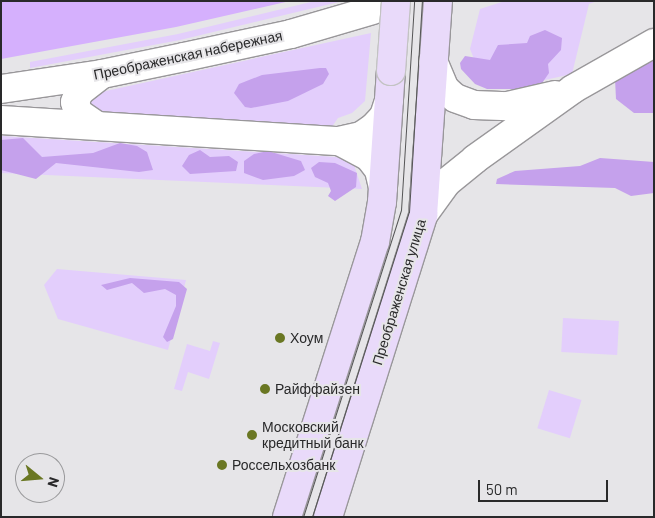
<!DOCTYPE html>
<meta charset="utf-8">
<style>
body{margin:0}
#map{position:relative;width:655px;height:518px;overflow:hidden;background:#e6e5e8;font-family:Barlow,sans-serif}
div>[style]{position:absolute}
.green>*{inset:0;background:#e3cefc;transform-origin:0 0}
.forest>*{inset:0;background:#c5a1ec}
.water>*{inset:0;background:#d5b0fd}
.roads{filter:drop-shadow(1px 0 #99979a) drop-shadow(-1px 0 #99979a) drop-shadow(0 1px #99979a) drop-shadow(0 -1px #99979a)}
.secondary>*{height:28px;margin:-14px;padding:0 14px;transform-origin:14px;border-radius:14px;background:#fff}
.primary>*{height:28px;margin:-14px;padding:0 14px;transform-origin:14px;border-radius:14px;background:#e9dafa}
.tram>*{height:1px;margin:-0.5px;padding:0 0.5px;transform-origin:0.5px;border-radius:0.5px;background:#555556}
.bridges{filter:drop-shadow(1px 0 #c3c3c3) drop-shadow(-1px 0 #c3c3c3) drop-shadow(0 1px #c3c3c3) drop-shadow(0 -1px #c3c3c3)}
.primary-bridge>*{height:28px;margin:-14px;padding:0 14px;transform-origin:14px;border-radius:14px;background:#e9dafa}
.dots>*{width:14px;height:14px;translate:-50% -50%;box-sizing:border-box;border:2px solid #e6e5e8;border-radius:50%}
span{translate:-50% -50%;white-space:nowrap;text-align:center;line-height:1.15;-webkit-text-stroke:4px #e6e5e8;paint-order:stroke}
.street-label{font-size:14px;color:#29292a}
.poi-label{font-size:14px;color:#29292a}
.left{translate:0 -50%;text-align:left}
.frame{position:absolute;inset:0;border:2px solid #29292a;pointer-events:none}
.north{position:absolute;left:15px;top:453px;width:50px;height:50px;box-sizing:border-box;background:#e6e5e8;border:1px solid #9a9a9c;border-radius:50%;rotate:107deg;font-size:14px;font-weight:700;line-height:20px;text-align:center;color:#29292a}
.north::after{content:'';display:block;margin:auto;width:18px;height:22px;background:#6a7723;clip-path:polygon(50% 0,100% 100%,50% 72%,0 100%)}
.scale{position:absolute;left:478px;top:480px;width:130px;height:22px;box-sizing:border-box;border:2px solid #29292a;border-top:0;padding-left:6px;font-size:15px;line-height:18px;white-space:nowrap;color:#29292a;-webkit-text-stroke:4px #e6e5e8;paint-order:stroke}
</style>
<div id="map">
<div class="green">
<i style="clip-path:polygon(315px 1px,343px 1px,180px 40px,30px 68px,30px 62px,178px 34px)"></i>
<i style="clip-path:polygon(505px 1px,597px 1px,589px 4px,572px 74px,531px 83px,478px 69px,470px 49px,480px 9px)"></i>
<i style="clip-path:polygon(371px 33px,365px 101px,352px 113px,338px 118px,331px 128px,109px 115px,86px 110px,88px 97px,106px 91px)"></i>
<i style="clip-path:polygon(1px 136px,336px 157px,354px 165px,362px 189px,1px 173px)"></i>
<i style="clip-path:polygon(57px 269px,186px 280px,168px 350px,58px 319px,44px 285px)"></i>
<i style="left:563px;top:318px;width:56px;height:34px;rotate:3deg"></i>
<i style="clip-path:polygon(213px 341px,220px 343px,209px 379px,188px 372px,182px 391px,174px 389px,187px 344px,210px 351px)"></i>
<i style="left:549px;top:390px;width:34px;height:40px;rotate:17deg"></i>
</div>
<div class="forest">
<i style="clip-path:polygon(545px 30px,562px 38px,561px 50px,548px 64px,549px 73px,538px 89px,487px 89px,475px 84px,461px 69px,460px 63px,465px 56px,490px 60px,498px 45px,527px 43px,530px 36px)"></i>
<i style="clip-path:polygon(654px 50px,654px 113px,634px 113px,616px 99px,615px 79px)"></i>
<i style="clip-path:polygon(320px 68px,326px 68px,329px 74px,323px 84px,288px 101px,251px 108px,245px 107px,234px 93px,239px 84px,262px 75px)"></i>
<i style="clip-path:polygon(23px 138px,42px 157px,93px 153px,120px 143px,137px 146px,147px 152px,153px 170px,139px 172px,56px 163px,36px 179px,1px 170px,1px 140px)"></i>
<i style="clip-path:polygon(200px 150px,210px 157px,229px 156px,238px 162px,236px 171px,190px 174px,182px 166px,189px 155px)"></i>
<i style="clip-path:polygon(268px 151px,301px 161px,305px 170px,294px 176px,263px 180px,244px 173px,244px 161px,254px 154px)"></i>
<i style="clip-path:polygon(600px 158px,654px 162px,654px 193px,631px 196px,615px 188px,496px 184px,497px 179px,515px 171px,580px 166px)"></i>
<i style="clip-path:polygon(319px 162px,335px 163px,357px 173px,356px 187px,335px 201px,328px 196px,331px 191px,328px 183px,315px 177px,311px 168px)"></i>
<i style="clip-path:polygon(130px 278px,179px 282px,187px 289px,173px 339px,167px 342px,163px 337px,176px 306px,176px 295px,165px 289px,144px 293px,132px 283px,107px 290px,101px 285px)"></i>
</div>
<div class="water">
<i style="clip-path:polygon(1px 1px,290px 1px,176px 27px,1px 59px)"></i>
</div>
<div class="roads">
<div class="secondary">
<i style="left:433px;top:61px;width:30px;rotate:67deg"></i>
<i style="left:445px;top:89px;width:13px;rotate:42deg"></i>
<i style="left:455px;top:98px;width:20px;rotate:20deg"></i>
<i style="left:474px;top:105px;width:34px;rotate:2deg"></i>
<i style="left:508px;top:106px;width:48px;rotate:-13.2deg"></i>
<i style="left:1px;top:89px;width:102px;rotate:-8.4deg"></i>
<i style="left:102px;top:74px;width:84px;rotate:-11.7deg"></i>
<i style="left:184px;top:57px;width:109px;rotate:-12.1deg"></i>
<i style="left:291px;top:34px;width:85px;rotate:-16.3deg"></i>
<i style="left:1px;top:120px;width:339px;rotate:3.6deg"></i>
<i style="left:339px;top:141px;width:23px;rotate:-13deg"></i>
<i style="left:361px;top:136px;width:14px;rotate:-34deg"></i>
<i style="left:373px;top:128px;width:16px;rotate:-47deg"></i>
<i style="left:384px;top:116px;width:16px;rotate:-72deg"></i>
<i style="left:96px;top:125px;width:22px;rotate:-146deg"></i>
<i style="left:78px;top:113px;width:11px;rotate:-105deg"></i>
<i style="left:75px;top:102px;width:11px;rotate:-68deg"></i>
<i style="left:79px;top:92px;width:29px;rotate:-38deg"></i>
<i style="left:339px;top:141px;width:34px;rotate:28deg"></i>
<i style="left:369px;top:157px;width:16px;rotate:52deg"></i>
<i style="left:379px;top:170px;width:18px;rotate:77deg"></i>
<i style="left:423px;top:215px;width:41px;rotate:-54deg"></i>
<i style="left:447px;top:182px;width:36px;rotate:-39deg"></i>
<i style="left:475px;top:159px;width:120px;rotate:-35.5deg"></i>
<i style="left:573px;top:89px;width:93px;rotate:-29.6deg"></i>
</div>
<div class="primary">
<i style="left:287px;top:517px;width:289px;rotate:-72.3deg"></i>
<i style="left:375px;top:242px;width:41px;rotate:-80.1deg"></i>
<i style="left:382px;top:202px;width:131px;rotate:-86.1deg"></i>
<i style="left:328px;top:517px;width:317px;rotate:-72.5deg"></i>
<i style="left:423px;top:215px;width:215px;rotate:-86deg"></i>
</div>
</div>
<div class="tram">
<i style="left:303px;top:517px;width:322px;rotate:-72.3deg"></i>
<i style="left:401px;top:210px;width:209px;rotate:-86.4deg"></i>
<i style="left:312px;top:517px;width:320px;rotate:-72.4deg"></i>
<i style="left:409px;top:212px;width:211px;rotate:-86.5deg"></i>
</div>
<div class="bridges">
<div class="primary-bridge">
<i style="left:391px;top:71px;width:70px;rotate:-85.9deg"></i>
</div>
</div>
<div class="dots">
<i style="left:280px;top:338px;background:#6a7723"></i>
<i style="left:265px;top:389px;background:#6a7723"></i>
<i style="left:252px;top:435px;background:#6a7723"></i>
<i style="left:222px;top:465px;background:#6a7723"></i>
</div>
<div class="street-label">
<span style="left:188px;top:55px;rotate:-12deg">Преображенская набережная</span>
<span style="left:399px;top:292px;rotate:-73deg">Преображенская улица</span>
</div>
<div class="poi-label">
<span class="left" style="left:290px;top:338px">Хоум</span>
<span class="left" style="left:275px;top:389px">Райффайзен</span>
<span class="left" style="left:262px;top:435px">Московский<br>кредитный банк</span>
<span class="left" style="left:232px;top:465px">Россельхозбанк</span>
</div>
<div class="frame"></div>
<div class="north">N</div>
<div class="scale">50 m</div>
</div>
